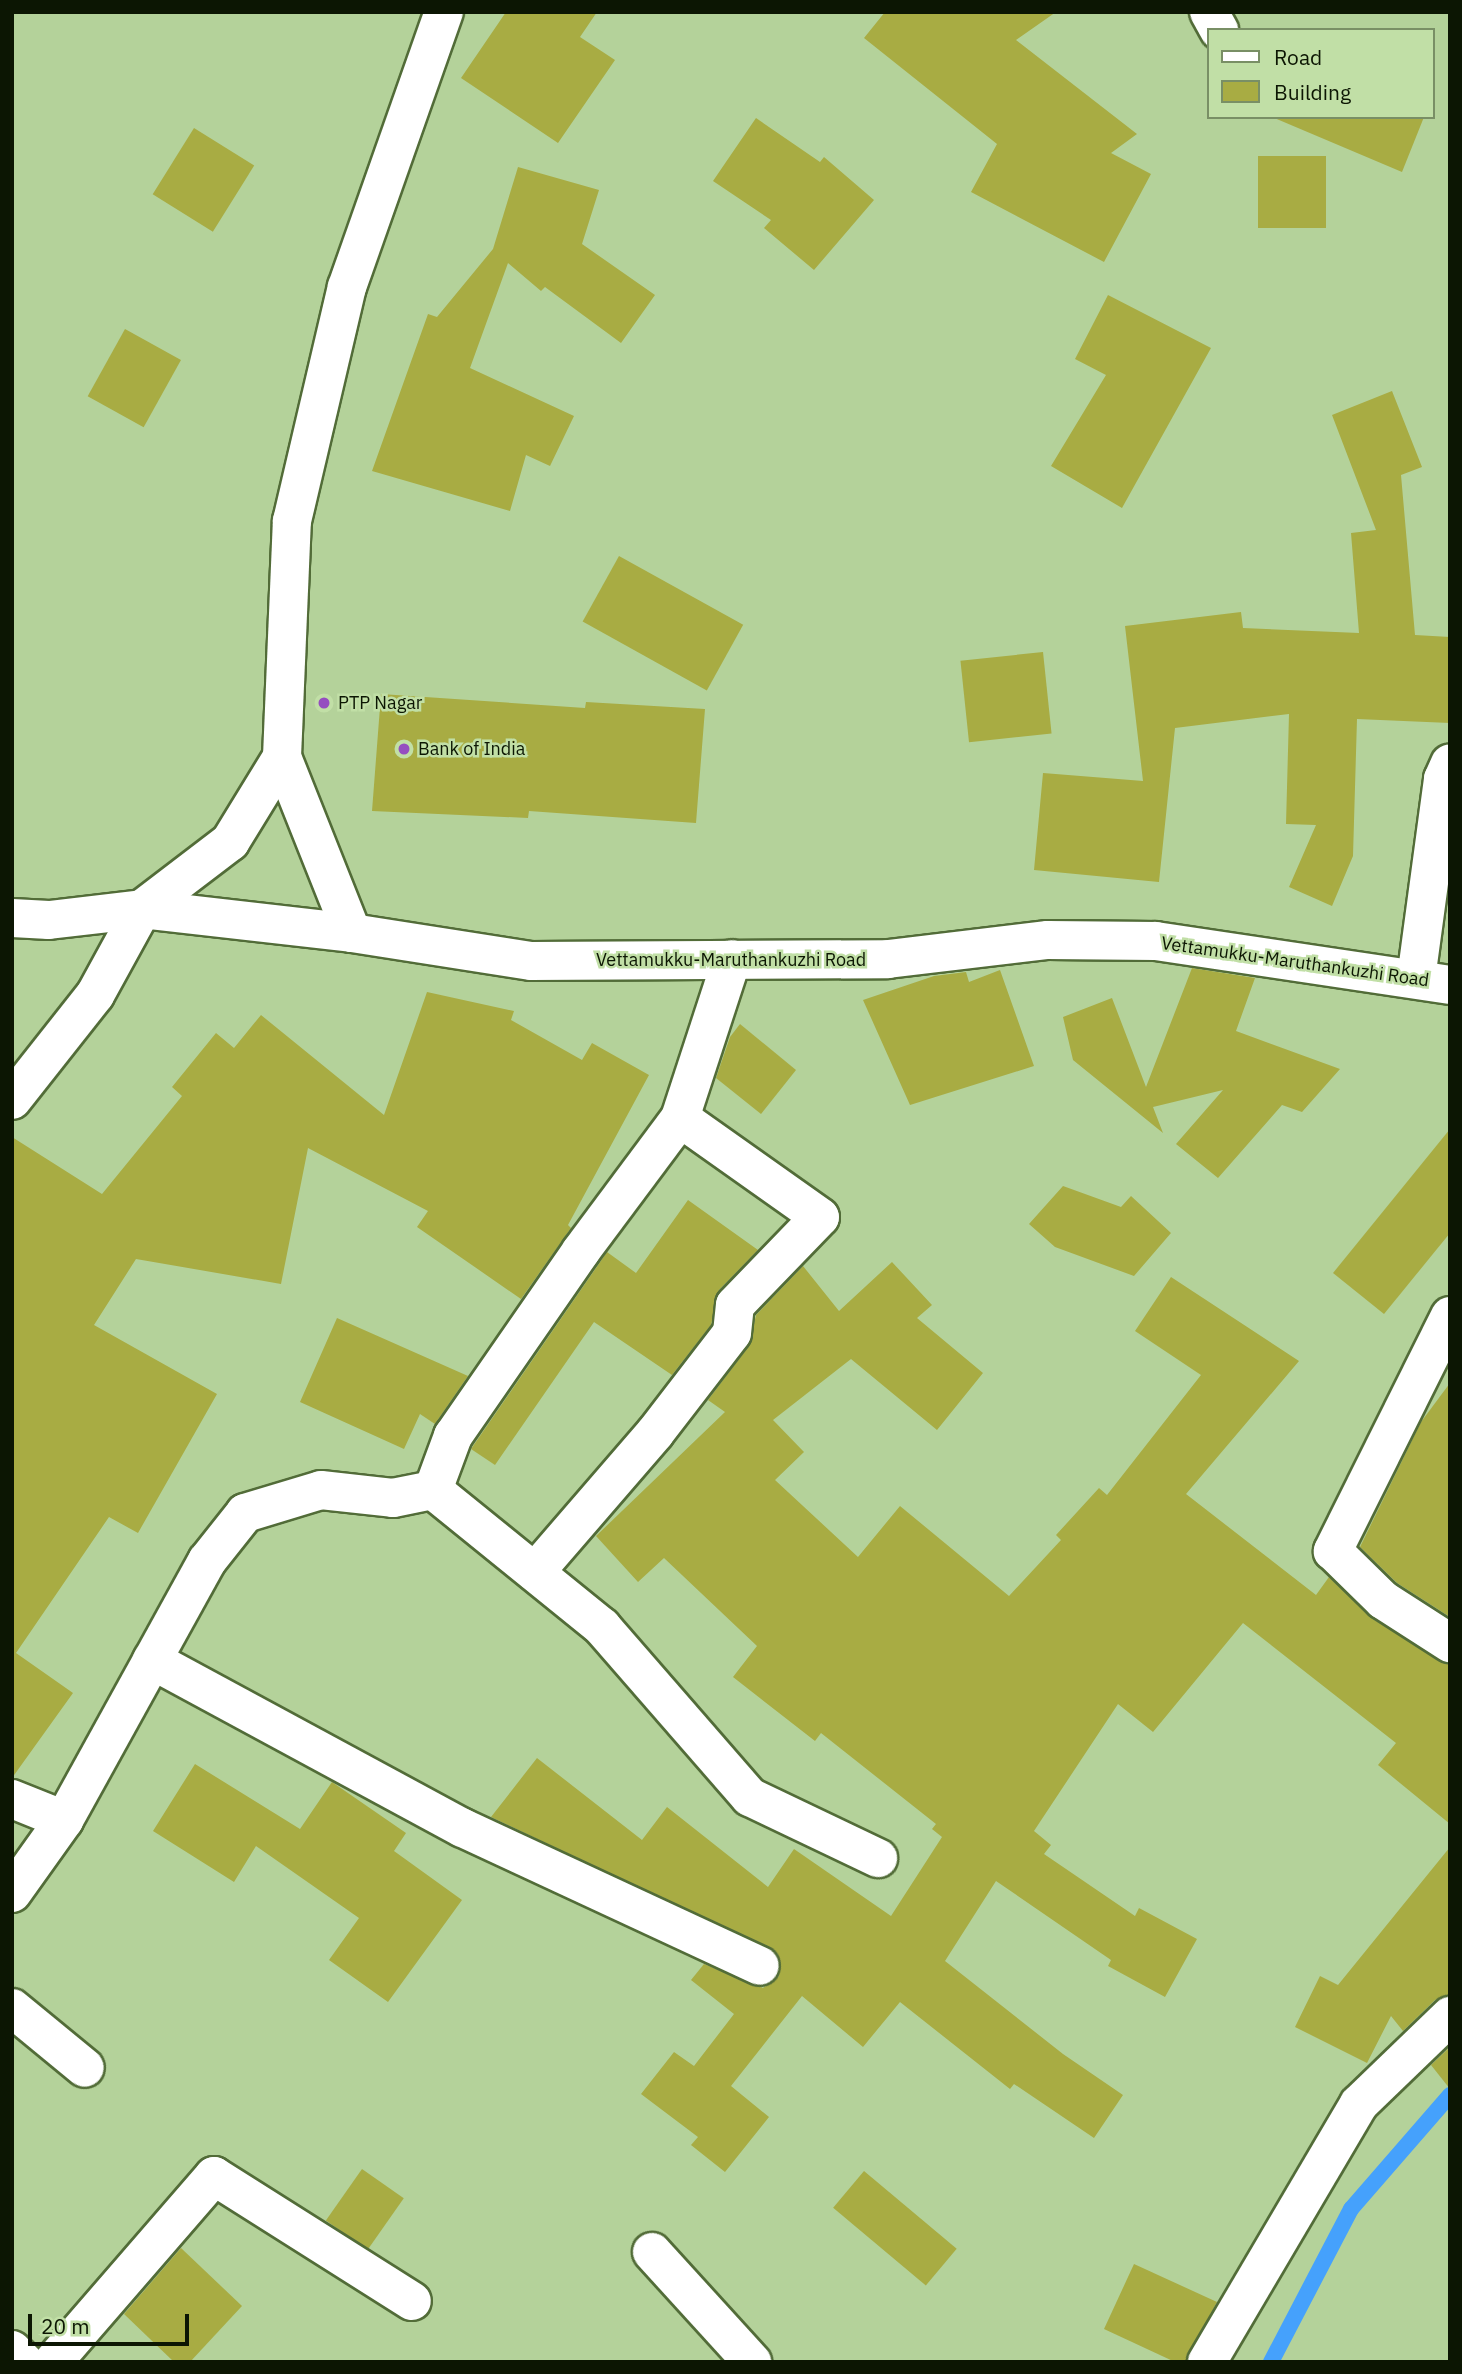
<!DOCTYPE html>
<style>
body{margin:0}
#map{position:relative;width:1462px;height:2374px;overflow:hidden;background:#b4d29a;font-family:"IBM Plex Sans",sans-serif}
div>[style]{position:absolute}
.stream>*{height:16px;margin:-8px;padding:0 8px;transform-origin:8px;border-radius:8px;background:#45a1fc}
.building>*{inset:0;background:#a8ac43;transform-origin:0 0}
.roads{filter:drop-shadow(2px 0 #526c38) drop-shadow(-2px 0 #526c38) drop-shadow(0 2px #526c38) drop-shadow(0 -2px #526c38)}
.minor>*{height:38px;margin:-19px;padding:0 19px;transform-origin:19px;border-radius:19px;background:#fff}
.tertiary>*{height:38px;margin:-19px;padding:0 19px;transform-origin:19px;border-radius:19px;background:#fff}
.secondary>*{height:38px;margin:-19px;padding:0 19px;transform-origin:19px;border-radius:19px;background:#fff}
.dots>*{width:19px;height:19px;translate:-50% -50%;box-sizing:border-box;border:4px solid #c1dfa6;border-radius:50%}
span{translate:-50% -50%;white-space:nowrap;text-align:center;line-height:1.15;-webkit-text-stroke:5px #c1dfa6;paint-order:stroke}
.poi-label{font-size:18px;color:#0c1603}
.left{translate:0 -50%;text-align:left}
.street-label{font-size:18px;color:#0c1603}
.frame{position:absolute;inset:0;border:14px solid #0c1603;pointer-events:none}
.legend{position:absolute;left:1207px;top:28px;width:228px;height:91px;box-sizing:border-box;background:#c1dfa6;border:2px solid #798f65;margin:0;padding:9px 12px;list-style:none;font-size:21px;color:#0c1603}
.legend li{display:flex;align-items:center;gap:14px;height:35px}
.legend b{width:35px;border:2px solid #798f65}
.scale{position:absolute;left:28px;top:2314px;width:161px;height:32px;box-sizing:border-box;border:4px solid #0c1603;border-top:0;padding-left:9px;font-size:21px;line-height:24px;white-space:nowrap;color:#0c1603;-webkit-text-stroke:5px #c1dfa6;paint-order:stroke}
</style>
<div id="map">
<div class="stream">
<i style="left:1271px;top:2362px;width:173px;rotate:-62.4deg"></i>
<i style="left:1351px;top:2209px;width:151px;rotate:-49deg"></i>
</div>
<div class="building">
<i style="clip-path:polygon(506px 12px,597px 12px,580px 37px,615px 60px,558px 143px,461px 78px)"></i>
<i style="clip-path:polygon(885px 12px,1056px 12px,1016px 40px,1137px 134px,1111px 153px,1151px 174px,1104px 262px,971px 192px,997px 144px,864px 38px)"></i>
<i style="clip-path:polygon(1272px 117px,1424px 117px,1402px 172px)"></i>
<i style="clip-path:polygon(756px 118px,820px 162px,824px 157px,874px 200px,814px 270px,764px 228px,771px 220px,713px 181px)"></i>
<i style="left:194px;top:128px;width:71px;height:78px;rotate:32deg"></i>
<i style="left:1326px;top:156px;width:72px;height:68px;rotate:90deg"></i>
<i style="clip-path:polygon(518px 167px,599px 190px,582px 244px,655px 295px,621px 343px,545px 287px,541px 291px,508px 263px,470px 368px,574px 416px,550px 466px,526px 455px,510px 511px,372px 471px,428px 314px,437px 317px,493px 249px)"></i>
<i style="clip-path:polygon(1108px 295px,1211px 348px,1122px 508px,1051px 466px,1106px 375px,1075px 359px)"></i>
<i style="left:125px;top:329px;width:64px;height:77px;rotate:29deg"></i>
<i style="clip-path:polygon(1392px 391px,1422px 467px,1401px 475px,1415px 635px,1450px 637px,1450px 723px,1357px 719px,1353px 856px,1332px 906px,1289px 887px,1316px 825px,1286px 824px,1289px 714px,1175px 728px,1159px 882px,1034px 870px,1043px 773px,1143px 781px,1125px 626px,1241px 612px,1243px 628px,1359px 633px,1351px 533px,1376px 530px,1332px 415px)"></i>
<i style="left:619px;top:556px;width:142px;height:75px;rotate:29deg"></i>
<i style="left:1043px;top:652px;width:82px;height:83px;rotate:84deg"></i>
<i style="clip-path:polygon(381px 694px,585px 708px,586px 702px,705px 709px,696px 823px,529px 811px,528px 818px,372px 811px)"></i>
<i style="clip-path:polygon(1192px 968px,1255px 978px,1236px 1031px,1340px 1069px,1302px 1112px,1282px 1105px,1218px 1178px,1176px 1144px,1223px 1090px,1153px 1107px,1163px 1133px,1073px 1060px,1063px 1017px,1112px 998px,1146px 1087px)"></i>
<i style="clip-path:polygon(1000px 970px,1034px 1066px,910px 1105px,863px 1000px,934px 976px,966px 972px,969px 982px)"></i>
<i style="clip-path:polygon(427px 992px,514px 1011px,511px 1020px,582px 1060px,592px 1043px,649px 1075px,568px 1225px,571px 1228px,521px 1299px,417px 1227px,428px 1211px,308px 1148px,281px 1284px,136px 1259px,94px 1325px,217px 1394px,138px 1533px,109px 1517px,16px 1653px,73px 1693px,12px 1778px,12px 1137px,102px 1194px,182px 1096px,172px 1087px,216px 1033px,234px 1048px,261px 1015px,384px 1115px)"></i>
<i style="clip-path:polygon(740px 1024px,796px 1070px,761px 1114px,716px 1078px,730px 1037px)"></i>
<i style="clip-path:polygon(1450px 1129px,1450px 1233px,1384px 1314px,1333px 1273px)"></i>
<i style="clip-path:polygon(1063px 1186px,1121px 1207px,1131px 1196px,1171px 1233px,1134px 1276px,1055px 1247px,1029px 1224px)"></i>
<i style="clip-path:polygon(688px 1200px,758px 1250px,719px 1290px,711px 1325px,672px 1375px,594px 1322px,495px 1465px,471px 1449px,607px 1252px,636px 1273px)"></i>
<i style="clip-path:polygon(892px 1262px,932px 1305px,917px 1318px,983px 1373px,937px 1430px,851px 1359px,773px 1420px,804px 1452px,775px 1480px,858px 1557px,900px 1506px,1009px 1596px,1061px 1540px,1056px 1535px,1099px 1488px,1107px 1495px,1201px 1375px,1135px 1331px,1171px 1277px,1299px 1361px,1186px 1494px,1316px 1595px,1329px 1577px,1371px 1618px,1450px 1665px,1450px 1824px,1378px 1765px,1396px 1743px,1243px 1623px,1153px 1732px,1118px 1704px,1034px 1831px,1051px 1845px,1044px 1854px,1135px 1916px,1139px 1908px,1197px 1939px,1165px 1997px,1108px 1966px,1111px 1960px,996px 1881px,945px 1961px,1063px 2054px,1123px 2095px,1094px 2138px,1014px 2084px,1010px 2089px,900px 2002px,863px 2047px,802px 1996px,731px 2086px,769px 2117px,725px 2172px,691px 2145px,698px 2137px,641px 2094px,674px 2052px,694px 2066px,734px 2014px,691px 1980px,704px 1964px,763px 1988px,779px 1976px,778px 1954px,491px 1817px,537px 1758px,642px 1840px,667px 1807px,768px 1887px,794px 1849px,891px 1916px,942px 1837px,932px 1829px,936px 1824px,821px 1733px,815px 1741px,733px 1677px,757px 1646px,664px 1558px,638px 1582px,596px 1536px,725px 1412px,708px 1400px,749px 1346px,756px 1315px,803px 1266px,839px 1311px)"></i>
<i style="clip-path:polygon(337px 1318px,468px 1376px,435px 1424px,420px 1414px,404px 1449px,300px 1402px)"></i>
<i style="clip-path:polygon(1450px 1383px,1450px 1617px,1397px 1583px,1360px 1547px,1421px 1422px)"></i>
<i style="clip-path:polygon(195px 1764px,300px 1829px,332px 1782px,406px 1833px,394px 1851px,462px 1900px,388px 2002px,329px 1960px,359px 1918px,256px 1846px,234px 1882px,153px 1831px)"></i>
<i style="clip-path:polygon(1450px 1847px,1450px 1995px,1435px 2000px,1403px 2031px,1391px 2016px,1367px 2063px,1295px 2027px,1320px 1976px,1338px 1985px)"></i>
<i style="clip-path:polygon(1450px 2047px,1450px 2089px,1431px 2065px)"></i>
<i style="left:362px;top:2169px;width:51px;height:63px;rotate:35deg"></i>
<i style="left:864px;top:2171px;width:121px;height:48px;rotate:40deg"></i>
<i style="clip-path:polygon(181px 2248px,242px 2306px,190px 2362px,174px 2362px,124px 2314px)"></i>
<i style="clip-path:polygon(1134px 2264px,1217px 2302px,1185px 2362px,1175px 2362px,1104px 2329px)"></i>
</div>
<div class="roads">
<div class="minor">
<i style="left:1209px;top:12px;width:21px;rotate:61deg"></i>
<i style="left:1416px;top:979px;width:202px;rotate:-82.3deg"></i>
<i style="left:1443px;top:779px;width:17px;rotate:-66deg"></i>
<i style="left:12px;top:1100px;width:134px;rotate:-51.7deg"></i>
<i style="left:95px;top:995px;width:98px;rotate:-61.3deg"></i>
<i style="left:1450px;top:1316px;width:263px;rotate:116.5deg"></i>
<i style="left:1333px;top:1551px;width:70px;rotate:44.4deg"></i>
<i style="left:1383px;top:1600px;width:80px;rotate:32.7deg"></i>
<i style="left:433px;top:1490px;width:218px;rotate:39deg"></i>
<i style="left:602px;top:1627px;width:225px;rotate:49deg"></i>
<i style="left:750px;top:1797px;width:142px;rotate:25.5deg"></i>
<i style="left:535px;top:1572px;width:184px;rotate:-49.2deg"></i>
<i style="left:655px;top:1433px;width:126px;rotate:-52.4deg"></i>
<i style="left:732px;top:1333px;width:28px;rotate:-84deg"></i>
<i style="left:735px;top:1305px;width:122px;rotate:-46deg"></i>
<i style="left:820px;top:1217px;width:171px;rotate:-144.7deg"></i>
<i style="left:152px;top:1660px;width:353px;rotate:28.4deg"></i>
<i style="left:463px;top:1828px;width:327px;rotate:24.9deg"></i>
<i style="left:12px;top:1799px;width:56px;rotate:22deg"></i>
<i style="left:12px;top:1893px;width:90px;rotate:-54.5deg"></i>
<i style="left:64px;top:1820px;width:296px;rotate:-61.1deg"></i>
<i style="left:207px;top:1561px;width:61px;rotate:-51.6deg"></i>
<i style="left:245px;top:1513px;width:79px;rotate:-16.8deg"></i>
<i style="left:321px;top:1490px;width:72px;rotate:6.3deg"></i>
<i style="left:393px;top:1498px;width:41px;rotate:-11.3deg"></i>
<i style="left:433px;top:1490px;width:58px;rotate:-69.7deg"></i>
<i style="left:453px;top:1436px;width:225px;rotate:-55.3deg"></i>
<i style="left:581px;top:1251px;width:166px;rotate:-53.3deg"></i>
<i style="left:680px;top:1118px;width:167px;rotate:-71.9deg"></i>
<i style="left:12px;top:2008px;width:94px;rotate:39.4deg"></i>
<i style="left:652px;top:2252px;width:149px;rotate:47.7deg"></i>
<i style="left:12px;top:2350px;width:17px;rotate:45deg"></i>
<i style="left:53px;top:2362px;width:246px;rotate:-49.1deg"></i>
<i style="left:214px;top:2176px;width:234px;rotate:32.3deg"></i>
<i style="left:1207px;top:2362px;width:299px;rotate:-59.5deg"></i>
<i style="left:1359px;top:2104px;width:127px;rotate:-44deg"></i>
</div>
<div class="tertiary">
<i style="left:142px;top:909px;width:111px;rotate:-37.3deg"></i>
<i style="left:230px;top:842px;width:100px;rotate:-58.5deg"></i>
<i style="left:352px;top:933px;width:189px;rotate:-111.7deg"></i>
<i style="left:282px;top:757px;width:236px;rotate:-87.6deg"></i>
<i style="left:292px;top:521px;width:240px;rotate:-76.8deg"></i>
<i style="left:347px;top:287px;width:292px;rotate:-70.6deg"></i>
</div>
<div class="secondary">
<i style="left:12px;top:918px;width:37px;rotate:3deg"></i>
<i style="left:49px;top:920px;width:94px;rotate:-6.7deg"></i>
<i style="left:142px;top:909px;width:211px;rotate:6.5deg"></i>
<i style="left:352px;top:933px;width:181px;rotate:8.9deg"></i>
<i style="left:531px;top:961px;width:357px;rotate:-0.3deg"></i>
<i style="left:888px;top:959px;width:161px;rotate:-6.8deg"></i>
<i style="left:1048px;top:940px;width:108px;rotate:0.5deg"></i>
<i style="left:1156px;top:941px;width:297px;rotate:8.5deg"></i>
</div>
</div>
<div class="dots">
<i style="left:324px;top:703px;background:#954dc0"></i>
<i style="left:404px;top:749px;background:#954dc0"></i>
</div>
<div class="poi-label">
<span class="left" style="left:338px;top:703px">PTP Nagar</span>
<span class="left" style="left:418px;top:749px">Bank of India</span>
</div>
<div class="street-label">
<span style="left:731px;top:960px">Vettamukku-Maruthankuzhi Road</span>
<span style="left:1295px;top:962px;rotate:8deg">Vettamukku-Maruthankuzhi Road</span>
</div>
<div class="frame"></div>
<ul class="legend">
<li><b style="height:9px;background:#fff"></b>Road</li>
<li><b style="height:19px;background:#a8ac43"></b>Building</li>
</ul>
<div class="scale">20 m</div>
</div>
